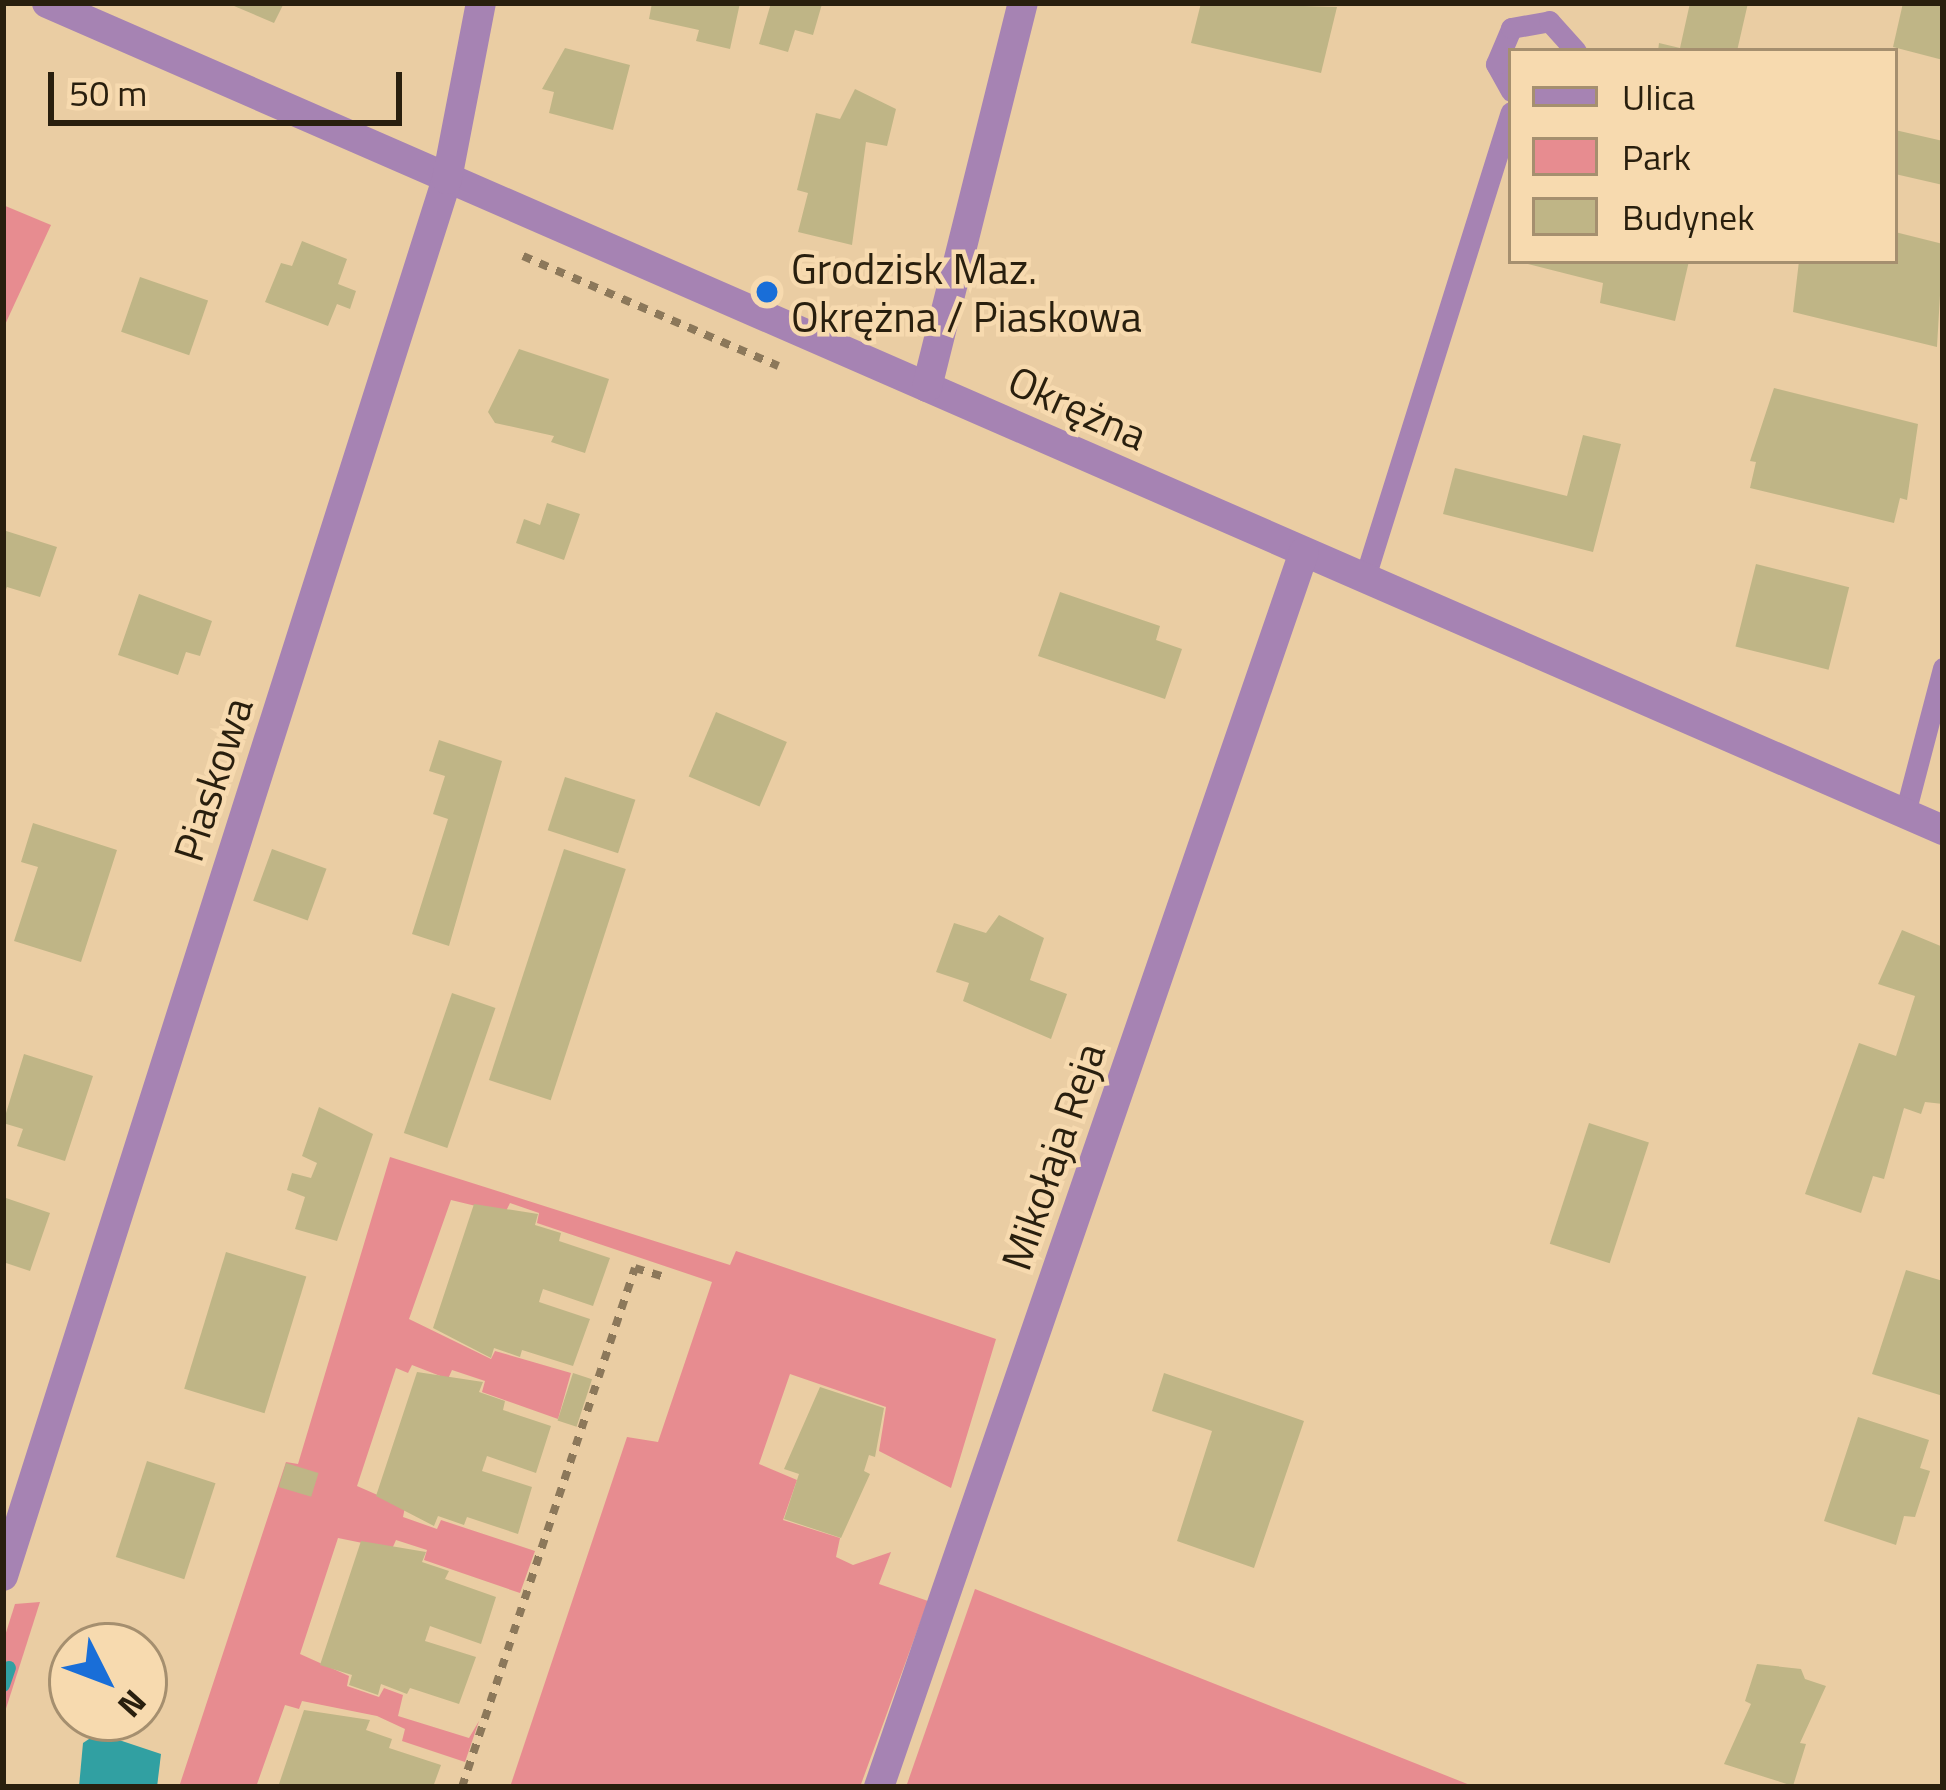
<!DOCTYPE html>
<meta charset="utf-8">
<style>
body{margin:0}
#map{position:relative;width:1946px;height:1790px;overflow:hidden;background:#eacda3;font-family:"Titillium Web",sans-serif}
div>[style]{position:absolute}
.green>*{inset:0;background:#e78c90}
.water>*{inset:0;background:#31a0a2}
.stream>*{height:14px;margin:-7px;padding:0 7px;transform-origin:7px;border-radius:7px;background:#31a0a2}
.building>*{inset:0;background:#bfb586;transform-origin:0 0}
.path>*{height:8px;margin-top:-4px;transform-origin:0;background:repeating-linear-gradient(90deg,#8c785a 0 9px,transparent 0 18px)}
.service>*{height:21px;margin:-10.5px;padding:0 10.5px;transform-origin:10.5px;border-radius:10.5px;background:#a683b3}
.minor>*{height:30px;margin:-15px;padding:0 15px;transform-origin:15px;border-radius:15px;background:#a683b3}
.dots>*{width:33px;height:33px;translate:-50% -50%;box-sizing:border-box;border:6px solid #f7daaf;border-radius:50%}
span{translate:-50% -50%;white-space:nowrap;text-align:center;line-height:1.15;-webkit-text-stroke:9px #f7daaf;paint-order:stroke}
.poi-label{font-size:42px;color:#291f0e}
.left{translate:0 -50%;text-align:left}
.street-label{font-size:42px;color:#291f0e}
.frame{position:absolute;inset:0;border:6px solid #291f0e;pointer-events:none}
.legend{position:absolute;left:1508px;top:48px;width:390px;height:216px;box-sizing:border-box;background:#f7daaf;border:3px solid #a58f6f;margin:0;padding:15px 21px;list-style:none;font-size:36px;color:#291f0e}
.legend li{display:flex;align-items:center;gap:24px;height:60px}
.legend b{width:60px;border:3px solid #a58f6f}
.north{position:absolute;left:48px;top:1622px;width:120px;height:120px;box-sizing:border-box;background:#f7daaf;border:3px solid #a58f6f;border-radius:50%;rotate:132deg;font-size:33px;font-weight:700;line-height:48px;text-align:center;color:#291f0e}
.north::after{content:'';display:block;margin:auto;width:42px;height:54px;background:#196ed8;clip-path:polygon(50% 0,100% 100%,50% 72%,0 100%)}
.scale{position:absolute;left:48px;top:72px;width:354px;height:54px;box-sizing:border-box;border:6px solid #291f0e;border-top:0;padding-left:15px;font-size:36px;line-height:42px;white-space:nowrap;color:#291f0e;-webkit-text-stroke:9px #f7daaf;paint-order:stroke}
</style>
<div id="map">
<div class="green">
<i style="clip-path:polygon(3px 205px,51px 225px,3px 329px)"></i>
<i style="clip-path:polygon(390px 1157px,730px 1265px,736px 1251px,996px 1339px,951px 1488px,879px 1451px,886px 1407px,790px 1374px,759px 1464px,797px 1480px,783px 1520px,840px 1538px,836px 1557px,853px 1565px,891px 1552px,879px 1584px,928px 1601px,860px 1787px,510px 1787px,627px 1437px,658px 1442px,712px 1282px,537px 1223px,539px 1213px,510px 1203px,505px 1213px,451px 1200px,409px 1319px,491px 1359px,495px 1351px,571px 1373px,558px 1419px,482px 1392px,485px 1381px,452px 1370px,448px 1379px,412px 1365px,408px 1373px,396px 1368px,357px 1486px,405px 1507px,403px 1517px,437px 1529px,441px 1520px,535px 1551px,520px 1593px,424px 1560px,427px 1550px,396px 1540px,392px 1549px,338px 1538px,300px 1654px,349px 1676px,347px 1686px,379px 1697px,384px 1688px,403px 1695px,398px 1716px,469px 1738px,479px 1721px,465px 1762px,402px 1741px,405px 1729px,377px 1716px,302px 1701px,299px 1709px,285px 1705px,256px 1787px,179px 1787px,286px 1462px,298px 1464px)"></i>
<i style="clip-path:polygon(975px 1589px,1319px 1725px,1475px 1787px,906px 1787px)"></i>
<i style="clip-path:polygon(40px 1602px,3px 1718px,3px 1642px,15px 1604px)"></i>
</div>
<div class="water">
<i style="clip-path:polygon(98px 1733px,161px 1754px,157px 1787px,79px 1787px,83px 1743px)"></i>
</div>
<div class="stream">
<i style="left:3px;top:1685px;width:18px;rotate:-71deg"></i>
</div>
<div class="building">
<i style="clip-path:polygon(227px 3px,284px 3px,274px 23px)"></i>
<i style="clip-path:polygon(652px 3px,740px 3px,730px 49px,696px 41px,699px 30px,649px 19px)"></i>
<i style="clip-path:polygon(771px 3px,822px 4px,813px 35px,795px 30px,788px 52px,759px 44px)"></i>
<i style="clip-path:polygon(1201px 3px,1337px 7px,1321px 73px,1191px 43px)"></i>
<i style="clip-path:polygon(1690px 3px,1748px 3px,1737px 51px,1658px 51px,1659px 43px,1680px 48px)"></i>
<i style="clip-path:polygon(1903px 3px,1943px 3px,1943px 60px,1893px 47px)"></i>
<i style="clip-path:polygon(565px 48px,630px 65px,613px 130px,549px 113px,554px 92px,542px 89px)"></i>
<i style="clip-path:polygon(855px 89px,896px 109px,887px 146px,866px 142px,852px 245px,798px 232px,808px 193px,797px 190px,816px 113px,840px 119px)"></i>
<i style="clip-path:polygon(1895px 130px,1943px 141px,1943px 185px,1895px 174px)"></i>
<i style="clip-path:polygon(1895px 232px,1943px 244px,1937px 347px,1793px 312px,1799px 261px,1895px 261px)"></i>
<i style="clip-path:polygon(302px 241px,347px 259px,338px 284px,356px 291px,350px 309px,337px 304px,328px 326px,265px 302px,281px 263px,292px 266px)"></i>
<i style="clip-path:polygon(1516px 261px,1689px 261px,1675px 321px,1600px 303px,1603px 283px)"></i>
<i style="left:140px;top:277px;width:72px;height:58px;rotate:19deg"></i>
<i style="clip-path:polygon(519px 349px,609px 379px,585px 453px,551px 442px,554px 436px,495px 423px,488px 412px)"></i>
<i style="clip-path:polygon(1774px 388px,1918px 424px,1907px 500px,1900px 498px,1894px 523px,1750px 488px,1756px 462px,1750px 461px)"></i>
<i style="clip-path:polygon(1583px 435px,1621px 444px,1593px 552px,1443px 514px,1455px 468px,1567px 496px)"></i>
<i style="clip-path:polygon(547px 503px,580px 514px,564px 560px,516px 543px,524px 519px,540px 525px)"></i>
<i style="clip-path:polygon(3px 530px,57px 547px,40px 597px,7px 587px,3px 597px)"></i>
<i style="left:1756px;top:564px;width:96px;height:85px;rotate:14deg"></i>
<i style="clip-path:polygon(1060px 592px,1160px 626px,1156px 640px,1182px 649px,1165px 699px,1038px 656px)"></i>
<i style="clip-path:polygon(139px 594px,212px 621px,200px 656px,186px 652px,178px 675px,118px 655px)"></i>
<i style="left:716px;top:712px;width:77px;height:70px;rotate:23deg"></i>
<i style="clip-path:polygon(439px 740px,502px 761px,449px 946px,412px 934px,448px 819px,433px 814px,445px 776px,429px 771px)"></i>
<i style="left:565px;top:777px;width:74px;height:56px;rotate:18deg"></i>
<i style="clip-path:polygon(33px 823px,117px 850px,81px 962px,14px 941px,38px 867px,21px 862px)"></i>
<i style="left:272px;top:849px;width:58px;height:55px;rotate:20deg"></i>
<i style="left:564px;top:849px;width:65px;height:243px;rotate:18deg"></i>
<i style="clip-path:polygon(999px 915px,1044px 938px,1030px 980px,1067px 994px,1051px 1039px,963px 1001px,969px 983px,936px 972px,954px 923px,986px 933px)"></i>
<i style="clip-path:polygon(1902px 930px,1943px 947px,1943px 1104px,1925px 1102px,1921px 1114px,1904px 1108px,1884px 1179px,1873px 1176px,1861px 1213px,1805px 1194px,1859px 1043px,1896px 1056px,1915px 996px,1878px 984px)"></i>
<i style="left:452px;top:993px;width:46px;height:148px;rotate:19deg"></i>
<i style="clip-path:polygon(24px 1054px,93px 1076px,65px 1161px,17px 1146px,23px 1129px,3px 1123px)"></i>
<i style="clip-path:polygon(319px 1107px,373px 1134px,337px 1241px,295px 1229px,305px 1197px,287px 1190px,292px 1173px,311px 1178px,317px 1163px,302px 1156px)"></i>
<i style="left:1589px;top:1123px;width:63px;height:127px;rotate:18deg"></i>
<i style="clip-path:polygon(3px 1197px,50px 1213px,30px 1271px,3px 1262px)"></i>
<i style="clip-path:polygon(474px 1204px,538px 1214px,535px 1225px,561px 1233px,559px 1241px,610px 1258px,593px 1306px,543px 1289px,541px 1295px,539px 1302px,590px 1319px,573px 1366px,522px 1350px,520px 1357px,494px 1348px,491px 1358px,433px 1328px)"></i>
<i style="left:226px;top:1252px;width:84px;height:143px;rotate:17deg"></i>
<i style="clip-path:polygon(1906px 1270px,1943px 1281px,1943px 1396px,1872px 1374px)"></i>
<i style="clip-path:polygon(417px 1372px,483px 1382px,479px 1392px,505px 1401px,503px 1410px,551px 1426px,536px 1473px,487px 1456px,482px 1471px,532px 1487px,518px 1534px,467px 1517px,464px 1525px,438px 1516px,434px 1526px,376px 1496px)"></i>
<i style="left:573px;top:1373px;width:20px;height:50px;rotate:18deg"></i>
<i style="clip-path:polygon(1164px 1373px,1304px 1421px,1254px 1568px,1177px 1541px,1212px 1431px,1152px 1411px)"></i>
<i style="clip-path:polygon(820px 1387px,884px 1408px,875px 1457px,869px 1455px,864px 1471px,870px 1474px,841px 1538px,784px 1519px,799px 1474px,784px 1469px)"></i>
<i style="clip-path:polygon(1858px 1417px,1929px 1440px,1920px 1468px,1930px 1471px,1915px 1517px,1904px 1516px,1896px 1545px,1824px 1521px)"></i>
<i style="left:147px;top:1461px;width:72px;height:101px;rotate:18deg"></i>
<i style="left:286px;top:1463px;width:34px;height:25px;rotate:17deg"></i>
<i style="clip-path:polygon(361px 1541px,426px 1552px,422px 1562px,449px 1571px,445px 1579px,496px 1597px,481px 1644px,430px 1626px,425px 1641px,476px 1657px,459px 1704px,410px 1688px,407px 1694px,381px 1684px,378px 1695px,349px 1685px,352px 1675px,320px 1665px)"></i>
<i style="clip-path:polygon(1757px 1664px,1801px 1669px,1805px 1679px,1826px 1686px,1800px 1743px,1806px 1744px,1793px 1786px,1724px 1764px,1751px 1704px,1745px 1701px)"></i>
<i style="clip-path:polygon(304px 1710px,370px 1720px,366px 1730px,392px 1739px,389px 1748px,441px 1765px,433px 1787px,278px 1787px)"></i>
</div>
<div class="path">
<i style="left:523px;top:256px;width:278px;rotate:23.3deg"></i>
<i style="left:462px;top:1787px;width:547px;rotate:-71.57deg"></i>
<i style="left:635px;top:1268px;width:34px;rotate:17deg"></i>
</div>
<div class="service">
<i style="left:1511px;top:91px;width:31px;rotate:-119deg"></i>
<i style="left:1496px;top:64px;width:39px;rotate:-67deg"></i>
<i style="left:1511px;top:28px;width:39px;rotate:-10deg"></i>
<i style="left:1549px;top:21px;width:40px;rotate:48deg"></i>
<i style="left:1365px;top:577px;width:487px;rotate:-72.6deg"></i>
<i style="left:1905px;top:813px;width:150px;rotate:-75.3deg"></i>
</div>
<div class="minor">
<i style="left:47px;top:3px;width:2069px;rotate:23.57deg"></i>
<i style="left:927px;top:387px;width:396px;rotate:-76deg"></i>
<i style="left:3px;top:1576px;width:1466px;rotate:-72.37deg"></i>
<i style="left:447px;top:179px;width:179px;rotate:-79.1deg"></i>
<i style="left:879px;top:1787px;width:1306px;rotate:-71.01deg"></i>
</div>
<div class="dots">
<i style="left:767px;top:292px;background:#196ed8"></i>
</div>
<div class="poi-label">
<span class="left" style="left:791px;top:292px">Grodzisk Maz.<br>Okrężna / Piaskowa</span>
</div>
<div class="street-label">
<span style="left:1078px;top:407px;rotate:24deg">Okrężna</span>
<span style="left:212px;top:779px;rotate:-72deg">Piaskowa</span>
<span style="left:1052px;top:1156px;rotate:-71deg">Mikołaja Reja</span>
</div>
<div class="frame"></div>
<ul class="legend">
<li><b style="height:15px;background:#a683b3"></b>Ulica</li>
<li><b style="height:33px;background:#e78c90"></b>Park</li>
<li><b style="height:33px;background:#bfb586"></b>Budynek</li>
</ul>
<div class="north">N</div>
<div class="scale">50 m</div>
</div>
